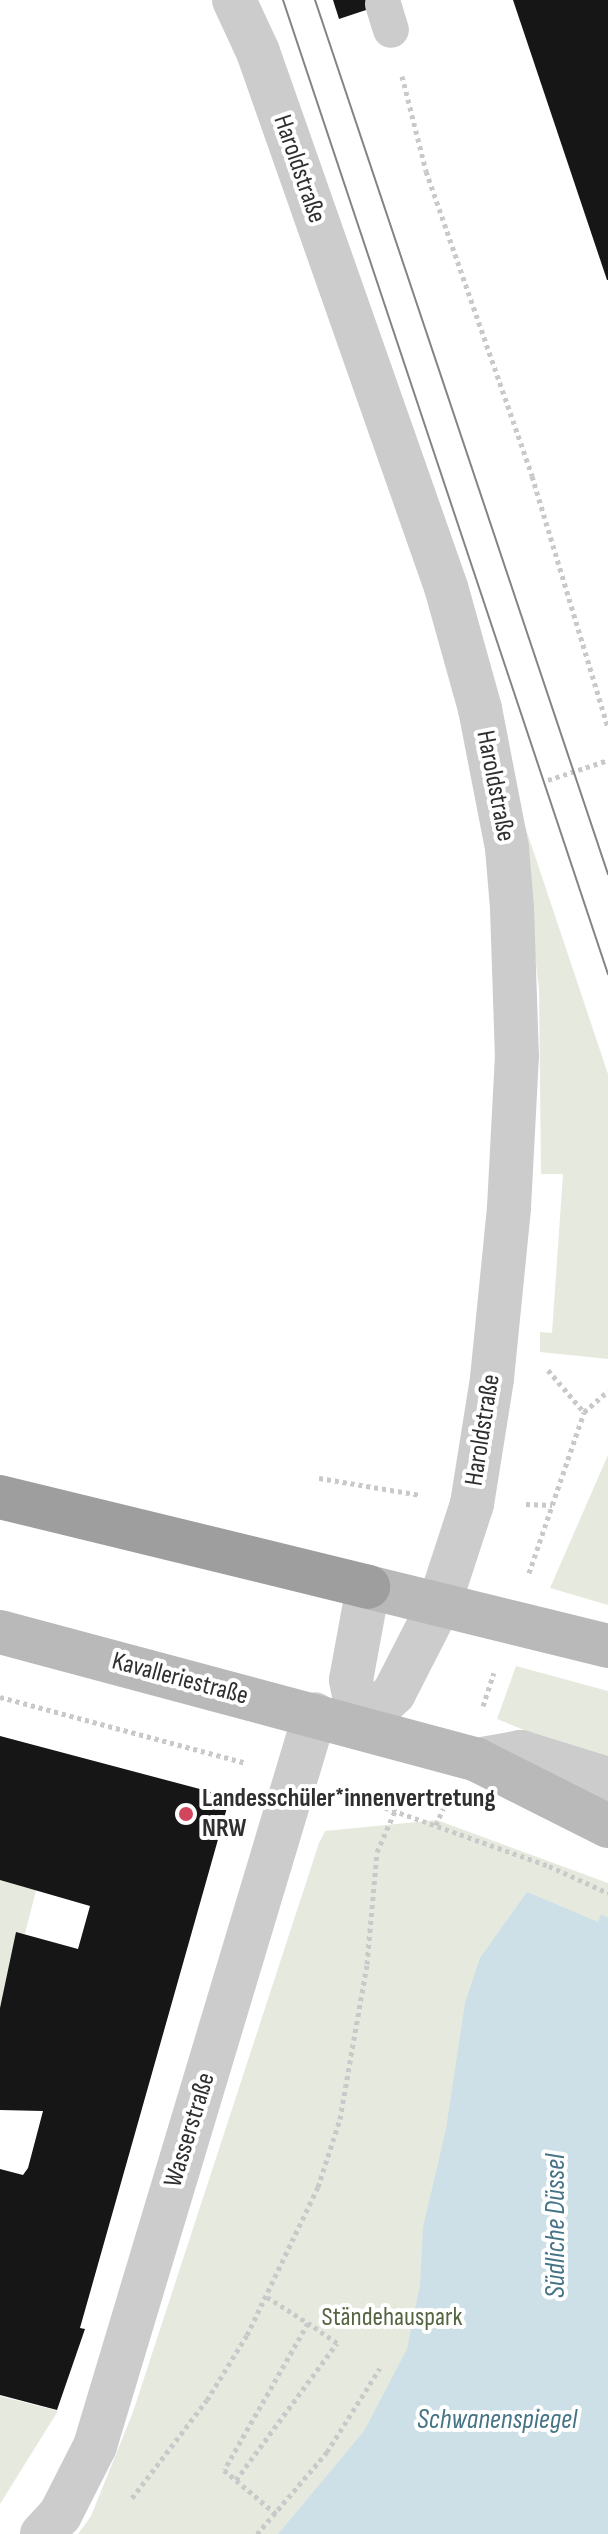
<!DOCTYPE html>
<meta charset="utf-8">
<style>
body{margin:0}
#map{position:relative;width:608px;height:2534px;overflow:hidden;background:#fff;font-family:"Sofia Sans Condensed",sans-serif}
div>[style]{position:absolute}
.green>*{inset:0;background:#e6eade}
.water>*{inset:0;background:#cde0e8}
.building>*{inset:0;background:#161616}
.path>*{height:5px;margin-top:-2.5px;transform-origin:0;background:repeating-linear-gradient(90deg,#c9c9c9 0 4px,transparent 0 8px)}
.pedestrian>*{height:36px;margin:-18px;padding:0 18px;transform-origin:18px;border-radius:18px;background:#ccc}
.minor>*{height:44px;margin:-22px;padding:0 22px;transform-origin:22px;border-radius:22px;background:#ccc}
.tertiary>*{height:44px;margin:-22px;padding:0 22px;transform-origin:22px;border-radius:22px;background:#ccc}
.secondary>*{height:44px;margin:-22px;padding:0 22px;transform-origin:22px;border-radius:22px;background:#b9b9b9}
.trunk>*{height:44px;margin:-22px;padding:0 22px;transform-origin:22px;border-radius:22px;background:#9e9e9e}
.tram>*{height:2px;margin:-1px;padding:0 1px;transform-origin:1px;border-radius:1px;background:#848484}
.dots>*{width:22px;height:22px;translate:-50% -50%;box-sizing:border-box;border:4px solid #fff;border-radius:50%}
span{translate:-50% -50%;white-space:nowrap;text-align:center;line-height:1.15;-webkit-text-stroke:8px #fff;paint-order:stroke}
.street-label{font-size:26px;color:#2f2f2f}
.poi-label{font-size:26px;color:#2f2f2f;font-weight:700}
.left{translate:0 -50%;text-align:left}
.park-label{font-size:26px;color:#556541}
.water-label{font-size:28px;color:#467487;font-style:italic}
</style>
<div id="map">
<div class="green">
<i style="clip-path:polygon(525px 826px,608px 1074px,608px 1359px,540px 1352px,540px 1332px,552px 1333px,563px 1174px,541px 1174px,539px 989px,519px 827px)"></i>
<i style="clip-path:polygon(608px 1455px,608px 1605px,550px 1588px)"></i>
<i style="clip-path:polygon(516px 1666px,608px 1691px,608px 1764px,497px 1719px)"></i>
<i style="clip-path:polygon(437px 1820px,608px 1883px,608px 2534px,78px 2534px,91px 2516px,133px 2412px,319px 1843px,325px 1831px)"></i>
<i style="clip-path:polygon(0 1877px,37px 1887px,0 2030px)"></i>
<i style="clip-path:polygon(0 2396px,58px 2411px,0 2504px)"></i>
</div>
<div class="water">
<i style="clip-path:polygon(527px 1892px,598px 1922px,601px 1914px,608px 1918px,608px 2534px,278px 2534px,364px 2431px,407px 2349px,420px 2285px,423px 2227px,446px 2129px,465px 2003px,480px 1958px)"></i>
</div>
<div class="building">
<i style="clip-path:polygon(333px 0,393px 0,393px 1px,339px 19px)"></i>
<i style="clip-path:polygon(513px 0,608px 0,608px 280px,607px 280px)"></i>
<i style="clip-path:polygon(0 1736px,230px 1797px,80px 2328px,85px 2329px,57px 2410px,0 2395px,0 2169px,23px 2175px,28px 2168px,43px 2111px,0 2110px,0 2008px,16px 1932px,78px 1949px,90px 1906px,0 1880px)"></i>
</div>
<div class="path">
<i style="left:402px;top:76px;width:98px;rotate:75.8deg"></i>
<i style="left:426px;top:171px;width:323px;rotate:70.8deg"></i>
<i style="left:532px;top:476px;width:262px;rotate:73.2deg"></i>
<i style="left:548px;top:780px;width:63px;rotate:-18.4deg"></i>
<i style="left:548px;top:1370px;width:55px;rotate:49.4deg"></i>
<i style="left:319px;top:1478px;width:103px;rotate:9.5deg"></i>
<i style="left:526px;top:1504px;width:26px;rotate:2deg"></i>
<i style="left:529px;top:1573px;width:170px;rotate:-71.1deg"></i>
<i style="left:584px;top:1412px;width:32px;rotate:-41deg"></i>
<i style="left:0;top:1697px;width:255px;rotate:15deg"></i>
<i style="left:483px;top:1706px;width:35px;rotate:-72deg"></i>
<i style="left:347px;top:1794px;width:214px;rotate:19.6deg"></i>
<i style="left:549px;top:1866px;width:65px;rotate:24.6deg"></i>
<i style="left:436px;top:1825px;width:23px;rotate:-67deg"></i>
<i style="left:267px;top:2297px;width:49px;rotate:32.4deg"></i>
<i style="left:308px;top:2323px;width:169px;rotate:119.7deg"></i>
<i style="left:224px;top:2470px;width:68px;rotate:40.2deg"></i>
<i style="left:236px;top:2480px;width:170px;rotate:-53.6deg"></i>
<i style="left:337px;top:2343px;width:35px;rotate:-145deg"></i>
<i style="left:132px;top:2498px;width:123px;rotate:-52.6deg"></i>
<i style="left:207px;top:2400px;width:76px;rotate:-58.4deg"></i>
<i style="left:247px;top:2335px;width:164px;rotate:-64.4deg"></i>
<i style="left:318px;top:2187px;width:71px;rotate:-72.1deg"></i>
<i style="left:340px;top:2119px;width:157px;rotate:-80.1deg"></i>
<i style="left:367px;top:1964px;width:112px;rotate:-84.9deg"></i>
<i style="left:377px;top:1852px;width:45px;rotate:-66.3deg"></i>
<i style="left:257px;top:2534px;width:108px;rotate:-49.5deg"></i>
<i style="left:327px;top:2452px;width:99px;rotate:-57.8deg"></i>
</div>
<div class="pedestrian">
<i style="left:383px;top:4px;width:27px;rotate:73deg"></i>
</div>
<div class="minor">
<i style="left:477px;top:1760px;width:45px;rotate:-10.3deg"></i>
<i style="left:521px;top:1752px;width:91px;rotate:17.2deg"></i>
<i style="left:42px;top:2534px;width:26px;rotate:-47deg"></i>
<i style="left:60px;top:2515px;width:77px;rotate:-63.1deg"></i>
<i style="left:95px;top:2446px;width:764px;rotate:-73.27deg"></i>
</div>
<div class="tertiary">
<i style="left:234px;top:0;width:57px;rotate:65.2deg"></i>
<i style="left:258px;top:52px;width:567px;rotate:70.64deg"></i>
<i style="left:446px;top:587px;width:127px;rotate:74.4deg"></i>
<i style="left:480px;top:709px;width:142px;rotate:79deg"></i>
<i style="left:507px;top:848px;width:60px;rotate:85.2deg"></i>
<i style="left:512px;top:908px;width:147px;rotate:88.1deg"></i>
<i style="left:517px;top:1055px;width:153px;rotate:93deg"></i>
<i style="left:509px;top:1208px;width:172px;rotate:95.7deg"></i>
<i style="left:492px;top:1379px;width:127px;rotate:99.1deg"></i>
<i style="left:472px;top:1504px;width:106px;rotate:108.1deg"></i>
<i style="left:439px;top:1605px;width:99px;rotate:117.1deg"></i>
<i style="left:394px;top:1693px;width:47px;rotate:135.9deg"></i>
<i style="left:360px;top:1726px;width:47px;rotate:-101.1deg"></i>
<i style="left:351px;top:1680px;width:95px;rotate:-79.6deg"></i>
</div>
<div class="secondary">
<i style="left:368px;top:1587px;width:247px;rotate:13.8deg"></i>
<i style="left:0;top:1632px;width:494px;rotate:15deg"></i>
<i style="left:477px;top:1760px;width:147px;rotate:26.7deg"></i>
</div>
<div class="trunk">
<i style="left:0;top:1497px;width:379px;rotate:13.7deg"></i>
</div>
<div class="tram">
<i style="left:283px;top:0;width:1027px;rotate:71.55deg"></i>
<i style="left:315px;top:0;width:922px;rotate:71.47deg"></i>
</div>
<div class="dots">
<i style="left:186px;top:1814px;background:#d1465c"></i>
</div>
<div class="street-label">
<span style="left:299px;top:169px;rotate:71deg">Haroldstraße</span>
<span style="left:495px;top:786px;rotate:79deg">Haroldstraße</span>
<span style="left:483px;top:1430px;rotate:-81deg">Haroldstraße</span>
<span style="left:180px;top:1679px;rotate:15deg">Kavalleriestraße</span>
<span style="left:190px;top:2130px;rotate:-73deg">Wasserstraße</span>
</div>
<div class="poi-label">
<span class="left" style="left:202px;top:1814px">Landesschüler*innenvertretung<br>NRW</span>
</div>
<div class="park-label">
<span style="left:392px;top:2318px">Ständehauspark</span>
</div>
<div class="water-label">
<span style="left:556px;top:2226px;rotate:-90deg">Südliche Düssel</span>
<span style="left:497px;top:2420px">Schwanenspiegel</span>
</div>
</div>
